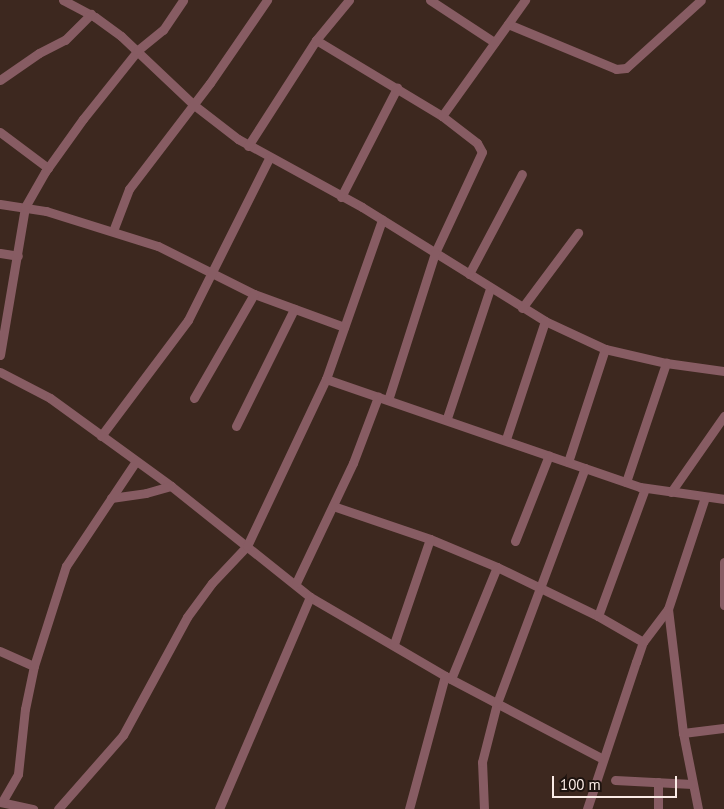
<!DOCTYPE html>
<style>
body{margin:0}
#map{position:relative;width:724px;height:809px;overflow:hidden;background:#3d281f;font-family:"PT Sans",sans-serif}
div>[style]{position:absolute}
.minor>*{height:9px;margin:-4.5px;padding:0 4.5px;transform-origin:4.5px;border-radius:4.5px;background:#875c63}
span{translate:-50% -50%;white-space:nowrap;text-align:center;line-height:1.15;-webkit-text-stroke:5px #1d130f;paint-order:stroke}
.scale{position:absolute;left:552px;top:776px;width:125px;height:22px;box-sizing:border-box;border:2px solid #faebe6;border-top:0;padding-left:6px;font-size:15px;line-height:18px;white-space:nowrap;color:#faebe6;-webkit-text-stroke:4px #1d130f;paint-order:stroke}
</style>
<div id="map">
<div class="minor">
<i style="left:63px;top:0;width:36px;rotate:28deg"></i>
<i style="left:95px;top:17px;width:32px;rotate:36deg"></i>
<i style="left:121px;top:36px;width:100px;rotate:43.4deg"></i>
<i style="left:194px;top:105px;width:56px;rotate:37.7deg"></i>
<i style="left:238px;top:139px;width:141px;rotate:28.7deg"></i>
<i style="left:362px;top:207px;width:216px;rotate:31.9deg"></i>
<i style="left:545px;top:321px;width:66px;rotate:25deg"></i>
<i style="left:605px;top:349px;width:63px;rotate:12.9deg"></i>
<i style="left:666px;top:363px;width:59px;rotate:7.9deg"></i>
<i style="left:430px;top:0;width:77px;rotate:33.3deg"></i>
<i style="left:508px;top:24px;width:117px;rotate:22.6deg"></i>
<i style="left:616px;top:69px;width:10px;rotate:-6deg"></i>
<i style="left:626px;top:68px;width:101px;rotate:-42.2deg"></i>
<i style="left:316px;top:40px;width:147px;rotate:31.1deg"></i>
<i style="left:442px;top:116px;width:44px;rotate:37.6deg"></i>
<i style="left:477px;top:143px;width:10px;rotate:61deg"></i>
<i style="left:482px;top:152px;width:111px;rotate:115deg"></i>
<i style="left:435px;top:253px;width:154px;rotate:107.7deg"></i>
<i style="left:0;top:80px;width:47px;rotate:-34.7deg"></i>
<i style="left:39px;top:53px;width:29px;rotate:-27deg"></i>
<i style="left:65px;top:40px;width:37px;rotate:-45deg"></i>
<i style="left:442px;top:116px;width:143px;rotate:-54.4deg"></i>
<i style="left:0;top:132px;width:60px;rotate:36.9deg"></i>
<i style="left:248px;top:146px;width:126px;rotate:-57.3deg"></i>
<i style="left:316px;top:40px;width:52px;rotate:-50.5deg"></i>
<i style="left:341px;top:197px;width:123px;rotate:-62.8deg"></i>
<i style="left:0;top:204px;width:47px;rotate:8.7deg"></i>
<i style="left:46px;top:211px;width:117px;rotate:17.4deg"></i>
<i style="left:158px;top:246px;width:107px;rotate:26.6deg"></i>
<i style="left:254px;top:294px;width:96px;rotate:20.1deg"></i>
<i style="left:113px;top:231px;width:45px;rotate:-69.1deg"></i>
<i style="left:129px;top:189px;width:133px;rotate:-52.6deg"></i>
<i style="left:210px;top:83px;width:101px;rotate:-55.5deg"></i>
<i style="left:0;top:253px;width:18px;rotate:9deg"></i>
<i style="left:469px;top:274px;width:113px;rotate:-62.1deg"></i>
<i style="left:522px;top:308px;width:94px;rotate:-53.3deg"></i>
<i style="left:0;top:355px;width:150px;rotate:-80.4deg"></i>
<i style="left:25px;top:207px;width:40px;rotate:-60.3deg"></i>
<i style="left:45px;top:172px;width:65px;rotate:-54.4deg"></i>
<i style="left:83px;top:119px;width:88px;rotate:-51.4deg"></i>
<i style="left:138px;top:50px;width:32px;rotate:-39deg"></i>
<i style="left:163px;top:30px;width:36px;rotate:-56deg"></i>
<i style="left:0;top:372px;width:56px;rotate:27.5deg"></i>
<i style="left:50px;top:398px;width:150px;rotate:36deg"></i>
<i style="left:171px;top:486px;width:178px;rotate:38.6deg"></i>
<i style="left:310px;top:597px;width:156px;rotate:30.3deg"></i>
<i style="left:445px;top:676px;width:178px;rotate:27.7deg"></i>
<i style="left:326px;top:379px;width:332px;rotate:19deg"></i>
<i style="left:640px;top:487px;width:85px;rotate:8.1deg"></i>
<i style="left:194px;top:398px;width:120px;rotate:-60deg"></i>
<i style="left:447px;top:418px;width:136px;rotate:-71.6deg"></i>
<i style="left:236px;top:426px;width:131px;rotate:-63.6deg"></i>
<i style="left:101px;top:436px;width:145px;rotate:-53.1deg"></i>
<i style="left:188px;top:320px;width:181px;rotate:-63.4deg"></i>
<i style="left:506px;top:439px;width:124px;rotate:-71.7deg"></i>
<i style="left:568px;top:462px;width:119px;rotate:-71.9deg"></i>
<i style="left:626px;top:482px;width:126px;rotate:-71.4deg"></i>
<i style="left:671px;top:492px;width:93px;rotate:-55.1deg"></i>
<i style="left:111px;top:498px;width:35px;rotate:-8deg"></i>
<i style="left:146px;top:493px;width:26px;rotate:-16deg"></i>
<i style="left:333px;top:506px;width:102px;rotate:18.8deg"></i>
<i style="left:430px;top:539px;width:73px;rotate:22.7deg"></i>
<i style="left:497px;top:567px;width:112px;rotate:25.9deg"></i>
<i style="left:598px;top:616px;width:52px;rotate:30deg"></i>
<i style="left:515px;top:541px;width:92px;rotate:-68.4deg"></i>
<i style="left:724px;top:562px;width:43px;rotate:90deg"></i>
<i style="left:296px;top:583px;width:133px;rotate:-64.6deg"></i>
<i style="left:353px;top:463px;width:71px;rotate:-69.3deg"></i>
<i style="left:668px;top:609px;width:125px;rotate:83.1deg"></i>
<i style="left:683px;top:733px;width:77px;rotate:78.8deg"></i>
<i style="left:598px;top:616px;width:136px;rotate:-69.8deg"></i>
<i style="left:394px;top:644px;width:111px;rotate:-71.1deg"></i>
<i style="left:0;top:651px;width:37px;rotate:24deg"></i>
<i style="left:451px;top:679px;width:121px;rotate:-67.7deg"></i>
<i style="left:683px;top:733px;width:41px;rotate:-7deg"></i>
<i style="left:615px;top:780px;width:77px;rotate:3deg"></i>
<i style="left:0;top:802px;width:34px;rotate:12deg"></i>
<i style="left:2px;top:802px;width:32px;rotate:-60deg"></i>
<i style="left:18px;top:774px;width:65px;rotate:-83.9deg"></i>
<i style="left:25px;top:709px;width:44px;rotate:-78.2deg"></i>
<i style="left:34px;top:666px;width:105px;rotate:-72.3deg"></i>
<i style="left:66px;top:566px;width:126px;rotate:-56.3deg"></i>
<i style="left:58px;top:809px;width:98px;rotate:-48.7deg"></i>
<i style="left:123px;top:735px;width:134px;rotate:-61.5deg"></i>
<i style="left:187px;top:617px;width:42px;rotate:-53.7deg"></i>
<i style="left:212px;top:583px;width:51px;rotate:-46.6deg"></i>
<i style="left:247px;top:546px;width:185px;rotate:-64.7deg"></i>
<i style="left:326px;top:379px;width:169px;rotate:-70.6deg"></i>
<i style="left:219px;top:809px;width:231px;rotate:-66.8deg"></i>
<i style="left:409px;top:809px;width:138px;rotate:-74.9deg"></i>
<i style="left:484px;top:809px;width:47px;rotate:-92.4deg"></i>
<i style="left:482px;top:762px;width:61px;rotate:-75.7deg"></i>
<i style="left:497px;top:703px;width:251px;rotate:-69.5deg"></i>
<i style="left:587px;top:809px;width:155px;rotate:-71.6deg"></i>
<i style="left:636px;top:662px;width:21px;rotate:-71deg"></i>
<i style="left:643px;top:642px;width:41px;rotate:-52.9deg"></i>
<i style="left:668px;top:609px;width:118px;rotate:-71.7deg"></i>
<i style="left:658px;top:809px;width:27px;rotate:-90deg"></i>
</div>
<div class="scale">100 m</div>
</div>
